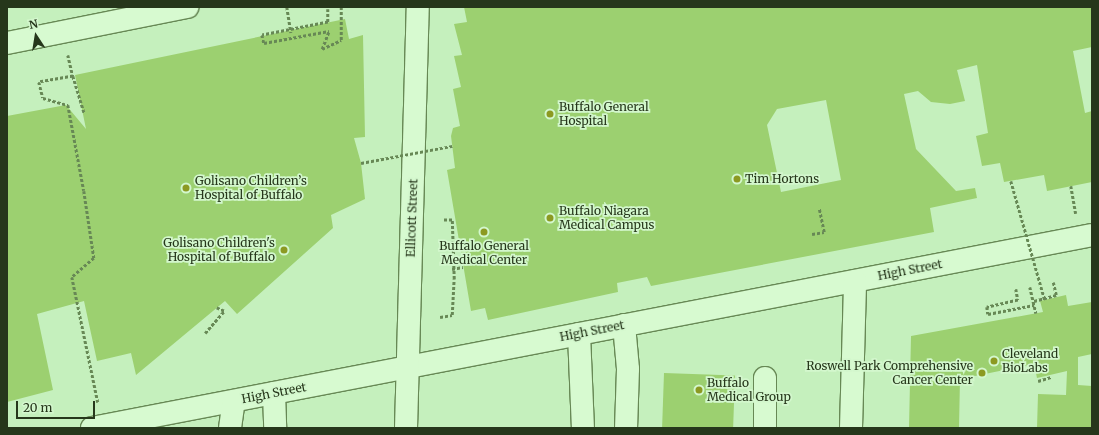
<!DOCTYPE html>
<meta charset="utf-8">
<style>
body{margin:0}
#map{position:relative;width:1099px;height:435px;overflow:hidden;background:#c5f0bd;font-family:Merriweather,serif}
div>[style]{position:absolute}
.building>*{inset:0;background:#9cd070;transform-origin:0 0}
.path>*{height:2.5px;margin-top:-1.25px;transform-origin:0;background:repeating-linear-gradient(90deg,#678855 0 3px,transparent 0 5px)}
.roads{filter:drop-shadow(1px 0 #678855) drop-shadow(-1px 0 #678855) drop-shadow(0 1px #678855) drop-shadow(0 -1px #678855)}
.minor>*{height:22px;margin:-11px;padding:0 11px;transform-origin:11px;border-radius:11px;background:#d7fad0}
.path-bridge>*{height:2.5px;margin-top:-1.25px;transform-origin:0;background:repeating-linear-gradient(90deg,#678855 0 3px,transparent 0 5px)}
.dots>*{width:11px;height:11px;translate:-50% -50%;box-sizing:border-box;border:2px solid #d3f7cd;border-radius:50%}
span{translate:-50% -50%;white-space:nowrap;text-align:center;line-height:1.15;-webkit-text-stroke:3.5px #d3f7cd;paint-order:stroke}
.poi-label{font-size:12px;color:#26371b}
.left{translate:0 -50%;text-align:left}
.right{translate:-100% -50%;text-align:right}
.street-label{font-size:12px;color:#26371b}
.frame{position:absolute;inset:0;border:8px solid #26371b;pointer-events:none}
.north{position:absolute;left:16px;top:16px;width:40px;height:40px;-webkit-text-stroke:3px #d3f7cd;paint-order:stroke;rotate:348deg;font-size:11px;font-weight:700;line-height:16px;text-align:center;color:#26371b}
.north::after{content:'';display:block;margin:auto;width:14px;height:18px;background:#26371b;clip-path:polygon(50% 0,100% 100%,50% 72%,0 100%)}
.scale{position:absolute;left:16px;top:401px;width:79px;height:18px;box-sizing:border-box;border:2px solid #26371b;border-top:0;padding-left:5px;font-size:12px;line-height:14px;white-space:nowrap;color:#26371b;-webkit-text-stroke:3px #d3f7cd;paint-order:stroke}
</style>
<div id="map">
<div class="building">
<i style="clip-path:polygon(evenodd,464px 7px,1092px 7px,1092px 47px,1073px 51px,1085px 113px,1092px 111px,1092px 182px,1047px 191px,1044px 175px,1004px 182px,1000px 163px,982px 166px,976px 136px,988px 133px,977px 65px,957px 70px,965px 101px,950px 104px,931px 102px,918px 91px,904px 94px,916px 149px,956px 191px,975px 188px,977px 198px,930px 208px,934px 232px,651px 286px,647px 277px,617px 283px,618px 292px,488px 320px,485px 308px,471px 311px,447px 170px,455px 168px,451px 136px,453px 128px,460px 126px,453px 89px,461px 87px,454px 56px,462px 55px,454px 24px,467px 22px,464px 7px,826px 100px,841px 180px,781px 192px,767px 125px,777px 109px,826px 100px)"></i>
<i style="clip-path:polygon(345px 19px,349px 39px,363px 35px,365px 137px,354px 138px,361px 163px,365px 199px,331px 215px,333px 228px,237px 314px,225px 301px,136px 375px,131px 353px,97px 361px,84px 301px,37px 314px,53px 390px,7px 402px,7px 116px,66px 105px,86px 129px,75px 75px)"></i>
<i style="clip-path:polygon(1066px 295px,1068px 306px,1092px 302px,1092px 354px,1078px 357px,1078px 385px,1092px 386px,1092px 428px,1037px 428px,1038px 394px,1066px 395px,1067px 371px,1037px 378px,1034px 364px,960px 379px,959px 428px,909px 428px,911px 336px,1043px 312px,1040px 301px)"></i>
<i style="left:664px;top:373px;width:71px;height:55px;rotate:2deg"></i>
</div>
<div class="path">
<i style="left:328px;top:9px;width:13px;rotate:90deg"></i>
<i style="left:328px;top:22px;width:67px;rotate:168.9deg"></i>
<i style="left:262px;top:35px;width:8px;rotate:76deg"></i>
<i style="left:264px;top:43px;width:66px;rotate:-10.5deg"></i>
<i style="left:322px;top:49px;width:21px;rotate:-25deg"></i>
<i style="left:341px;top:40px;width:33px;rotate:-90deg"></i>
<i style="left:322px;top:49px;width:19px;rotate:-69deg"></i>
<i style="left:68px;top:55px;width:22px;rotate:77deg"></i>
<i style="left:73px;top:76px;width:35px;rotate:170deg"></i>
<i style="left:39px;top:82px;width:16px;rotate:76deg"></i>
<i style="left:43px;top:98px;width:26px;rotate:16deg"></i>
<i style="left:68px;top:105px;width:87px;rotate:79.5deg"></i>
<i style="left:84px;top:191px;width:68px;rotate:81.5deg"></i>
<i style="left:94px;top:258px;width:29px;rotate:139deg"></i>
<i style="left:72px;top:277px;width:128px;rotate:78.3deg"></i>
<i style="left:73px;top:76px;width:39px;rotate:73deg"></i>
<i style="left:1071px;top:186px;width:28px;rotate:80deg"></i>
<i style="left:812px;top:234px;width:12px;rotate:-9deg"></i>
<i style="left:824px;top:232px;width:24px;rotate:-102deg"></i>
<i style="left:452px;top:269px;width:11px;rotate:-10deg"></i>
<i style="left:1030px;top:287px;width:27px;rotate:77deg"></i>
<i style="left:1016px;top:289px;width:11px;rotate:80deg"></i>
<i style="left:1018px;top:300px;width:32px;rotate:167deg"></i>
<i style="left:987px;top:307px;width:7px;rotate:82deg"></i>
<i style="left:988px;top:314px;width:47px;rotate:-11.1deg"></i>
<i style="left:1034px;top:301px;width:23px;rotate:-15deg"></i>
<i style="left:1056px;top:295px;width:13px;rotate:-103deg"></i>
<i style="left:440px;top:317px;width:12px;rotate:-9deg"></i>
<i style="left:452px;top:315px;width:36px;rotate:-87deg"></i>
<i style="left:454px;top:279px;width:59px;rotate:-91.9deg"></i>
<i style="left:452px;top:220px;width:10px;rotate:180deg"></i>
<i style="left:205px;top:333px;width:29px;rotate:-49deg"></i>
<i style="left:224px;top:311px;width:8px;rotate:-157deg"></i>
<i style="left:1038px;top:381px;width:14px;rotate:-17deg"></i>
</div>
<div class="roads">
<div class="minor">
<i style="left:7px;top:43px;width:184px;rotate:-11.3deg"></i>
<i style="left:624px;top:325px;width:44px;rotate:84.8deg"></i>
<i style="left:628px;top:369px;width:59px;rotate:91.9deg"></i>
<i style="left:579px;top:334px;width:94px;rotate:87.6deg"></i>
<i style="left:274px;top:393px;width:35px;rotate:88deg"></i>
<i style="left:92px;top:428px;width:1018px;rotate:-10.92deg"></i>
<i style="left:230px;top:428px;width:27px;rotate:-82deg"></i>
<i style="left:406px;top:428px;width:421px;rotate:-88.4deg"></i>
<i style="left:765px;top:428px;width:50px;rotate:-90deg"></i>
<i style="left:851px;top:428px;width:147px;rotate:-88.4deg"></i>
</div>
</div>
<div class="path-bridge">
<i style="left:287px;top:7px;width:26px;rotate:81deg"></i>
<i style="left:361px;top:163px;width:93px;rotate:-10.6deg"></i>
<i style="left:1011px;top:181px;width:124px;rotate:74.1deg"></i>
</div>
<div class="dots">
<i style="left:550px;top:114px;background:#8c9a22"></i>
<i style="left:737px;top:179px;background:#8c9a22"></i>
<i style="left:186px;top:188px;background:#8c9a22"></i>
<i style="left:550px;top:218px;background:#8c9a22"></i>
<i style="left:484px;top:232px;background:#8c9a22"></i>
<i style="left:284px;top:250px;background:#8c9a22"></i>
<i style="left:994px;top:361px;background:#8c9a22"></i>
<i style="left:982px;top:373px;background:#8c9a22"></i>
<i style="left:699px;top:390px;background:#8c9a22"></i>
</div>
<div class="poi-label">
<span class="left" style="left:559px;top:114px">Buffalo General<br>Hospital</span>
<span class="left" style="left:745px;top:179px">Tim Hortons</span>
<span class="left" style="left:195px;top:188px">Golisano Children’s<br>Hospital of Buffalo</span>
<span class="left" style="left:559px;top:218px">Buffalo Niagara<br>Medical Campus</span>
<span class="right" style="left:275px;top:250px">Golisano Children's<br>Hospital of Buffalo</span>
<span style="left:484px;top:253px">Buffalo General<br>Medical Center</span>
<span class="left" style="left:1002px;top:361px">Cleveland<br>BioLabs</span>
<span class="right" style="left:973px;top:373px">Roswell Park Comprehensive<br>Cancer Center</span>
<span class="left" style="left:707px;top:390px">Buffalo<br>Medical Group</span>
</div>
<div class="street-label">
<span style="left:412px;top:218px;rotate:-88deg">Ellicott Street</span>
<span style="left:910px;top:270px;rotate:-11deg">High Street</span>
<span style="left:592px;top:331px;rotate:-11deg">High Street</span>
<span style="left:274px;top:393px;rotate:-11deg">High Street</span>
</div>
<div class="frame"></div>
<div class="north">N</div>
<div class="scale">20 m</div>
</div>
